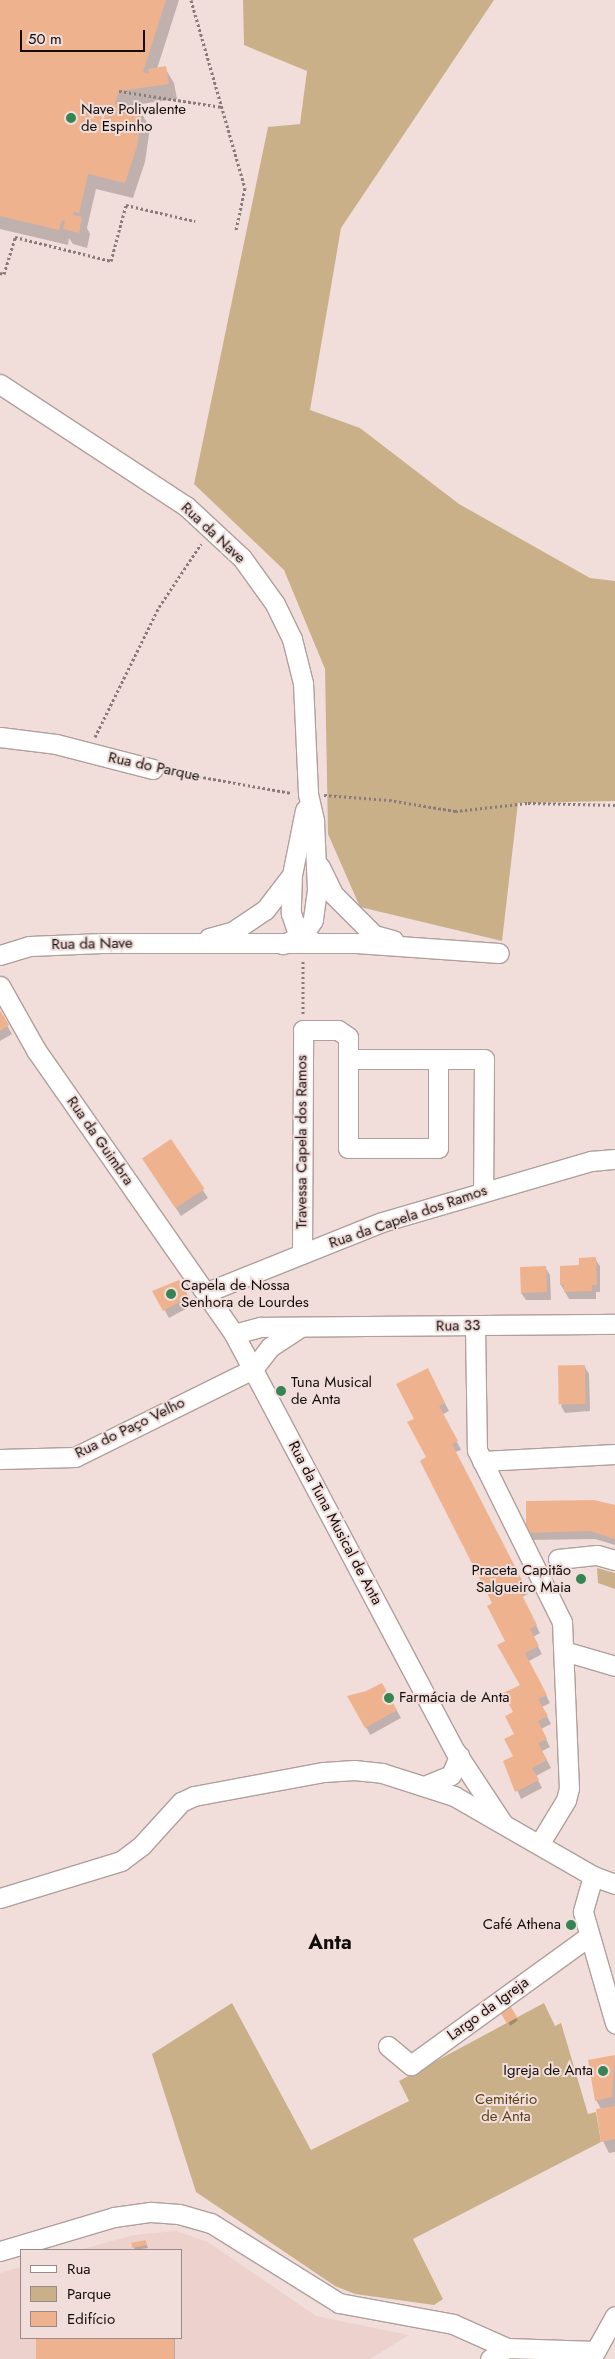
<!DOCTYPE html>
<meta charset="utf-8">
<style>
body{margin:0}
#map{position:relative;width:615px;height:2359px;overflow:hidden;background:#f1dedb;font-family:Jost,sans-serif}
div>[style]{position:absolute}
.built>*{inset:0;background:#ecd1cd}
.green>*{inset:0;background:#cab089}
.shadow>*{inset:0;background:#0003;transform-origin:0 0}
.building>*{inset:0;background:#efb28f;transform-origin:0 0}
.path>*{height:3px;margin-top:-1.5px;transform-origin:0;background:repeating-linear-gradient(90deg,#887b79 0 2.5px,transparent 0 5px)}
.roads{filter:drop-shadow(1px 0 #b19f9d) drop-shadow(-1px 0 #b19f9d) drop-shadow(0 1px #b19f9d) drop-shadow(0 -1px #b19f9d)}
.minor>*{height:19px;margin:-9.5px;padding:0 9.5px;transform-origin:9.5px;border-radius:9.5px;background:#fff}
.dots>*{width:14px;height:14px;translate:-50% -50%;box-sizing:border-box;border:2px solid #f1dedb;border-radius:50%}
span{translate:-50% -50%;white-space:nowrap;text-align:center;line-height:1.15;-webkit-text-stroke:4px #f1dedb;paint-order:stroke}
.poi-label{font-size:15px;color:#130d0c}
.left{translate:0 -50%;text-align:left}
.right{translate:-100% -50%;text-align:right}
.street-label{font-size:15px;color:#130d0c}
.park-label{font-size:15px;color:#5b4115}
.district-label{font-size:20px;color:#130d0c;font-weight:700}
.legend{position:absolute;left:20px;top:2249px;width:162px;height:90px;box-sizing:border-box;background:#f1dedb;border:1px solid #988a88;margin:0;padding:6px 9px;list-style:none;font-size:15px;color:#130d0c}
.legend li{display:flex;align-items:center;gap:10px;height:25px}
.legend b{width:25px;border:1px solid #988a88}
.scale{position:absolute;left:20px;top:30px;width:125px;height:22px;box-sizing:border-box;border:2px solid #130d0c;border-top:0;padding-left:6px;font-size:15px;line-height:18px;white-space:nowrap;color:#130d0c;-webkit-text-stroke:4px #f1dedb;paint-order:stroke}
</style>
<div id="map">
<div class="built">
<i style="clip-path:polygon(176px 2231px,208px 2242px,316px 2316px,409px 2335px,370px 2359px,0 2359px,0 2273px,21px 2267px,21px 2338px,181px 2338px,181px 2250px,79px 2250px,134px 2235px)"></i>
</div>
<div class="green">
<i style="clip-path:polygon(243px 0,494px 0,341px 228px,310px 410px,360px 428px,459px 504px,590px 578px,615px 581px,615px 801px,518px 803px,502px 941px,360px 907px,328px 834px,325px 669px,284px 570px,194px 484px,268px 127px,300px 124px,307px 71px,244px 45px)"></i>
<i style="clip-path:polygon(597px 1568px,615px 1573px,615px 1589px,598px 1583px)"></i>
<i style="clip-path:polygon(232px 2003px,311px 2150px,409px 2101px,399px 2081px,544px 2003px,555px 2026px,561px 2023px,588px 2114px,596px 2112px,601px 2142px,413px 2239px,443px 2299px,434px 2305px,355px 2294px,335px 2286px,196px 2192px,152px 2054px)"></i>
</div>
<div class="shadow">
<i style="clip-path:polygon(0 0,179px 0,157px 69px,165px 68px,174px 83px,177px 99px,127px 106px,141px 112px,150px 128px,145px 162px,133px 198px,96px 189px,87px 228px,90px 234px,87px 248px,73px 244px,69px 238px,68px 245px,0 229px)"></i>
<i style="clip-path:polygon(0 1013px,12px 1034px,0 1041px)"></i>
<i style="clip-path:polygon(170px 1141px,208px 1198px,181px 1216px,148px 1167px)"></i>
<i style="clip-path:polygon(595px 1259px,600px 1266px,600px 1292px,596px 1292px,596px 1299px,569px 1299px,561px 1285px,581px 1266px)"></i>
<i style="clip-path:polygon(545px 1267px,550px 1275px,551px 1300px,526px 1300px,521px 1293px)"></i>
<i style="clip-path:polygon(179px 1282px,193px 1305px,169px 1318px,154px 1292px)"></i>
<i style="clip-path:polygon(585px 1367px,589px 1374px,590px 1411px,565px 1413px,561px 1406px)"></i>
<i style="clip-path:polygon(431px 1377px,449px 1411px,443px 1414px,461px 1450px,455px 1452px,528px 1594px,522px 1597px,540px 1633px,533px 1637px,542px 1654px,529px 1661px,550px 1703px,542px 1707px,551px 1724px,541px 1729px,550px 1747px,542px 1751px,551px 1768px,536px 1776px,542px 1788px,521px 1799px,505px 1762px,514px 1757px,522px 1685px,494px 1603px,427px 1458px,416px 1419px)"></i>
<i style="clip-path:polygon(615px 1507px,615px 1545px,595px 1539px,532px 1540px,528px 1532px)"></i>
<i style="left:382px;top:1684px;width:39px;height:35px;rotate:61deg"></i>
<i style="left:510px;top:2009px;width:14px;height:9px;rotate:56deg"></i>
<i style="clip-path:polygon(615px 2056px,615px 2152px,609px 2153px,603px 2141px,601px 2109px,596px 2100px,590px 2061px)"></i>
<i style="clip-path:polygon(145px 2241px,148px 2248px,135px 2250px,132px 2243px)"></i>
<i style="left:38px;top:2338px;width:137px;height:22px"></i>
</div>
<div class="building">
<i style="clip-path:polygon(0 0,166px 0,143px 72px,149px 74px,148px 69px,166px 66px,169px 84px,119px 91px,115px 104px,142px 111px,137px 146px,125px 183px,88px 174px,79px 213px,74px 212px,73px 215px,82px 217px,79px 233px,63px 229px,65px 221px,62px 220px,59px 230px,0 216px)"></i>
<i style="clip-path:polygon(0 1010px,9px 1025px,0 1031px)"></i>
<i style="left:171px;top:1139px;width:60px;height:35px;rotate:56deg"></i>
<i style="clip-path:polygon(596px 1257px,597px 1285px,592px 1285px,592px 1291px,564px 1292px,564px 1285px,560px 1285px,560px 1266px,579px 1265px,579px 1258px)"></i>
<i style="left:546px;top:1266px;width:26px;height:26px;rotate:88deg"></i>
<i style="clip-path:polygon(179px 1280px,189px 1297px,163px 1311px,152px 1291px)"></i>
<i style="left:585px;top:1365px;width:39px;height:27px;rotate:89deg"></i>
<i style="clip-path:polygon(428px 1368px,445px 1403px,439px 1406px,458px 1441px,452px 1444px,525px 1586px,519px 1589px,537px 1625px,530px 1629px,539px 1646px,525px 1653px,547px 1695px,538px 1699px,548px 1716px,538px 1721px,547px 1739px,538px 1743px,547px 1760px,532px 1768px,539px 1780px,515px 1792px,503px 1761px,513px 1756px,504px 1739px,514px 1734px,505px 1716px,513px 1712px,503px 1693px,520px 1685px,497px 1645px,505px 1641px,487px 1606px,492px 1603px,420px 1461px,426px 1457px,407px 1422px,414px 1419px,396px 1384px)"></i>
<i style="clip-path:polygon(594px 1500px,615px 1505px,615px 1539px,590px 1531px,526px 1533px,526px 1501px)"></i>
<i style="clip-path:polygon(382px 1683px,397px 1710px,365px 1728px,347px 1696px,366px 1691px)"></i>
<i style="left:511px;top:2007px;width:12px;height:12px;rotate:59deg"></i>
<i style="clip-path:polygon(615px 2055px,612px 2097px,595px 2101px,588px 2060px)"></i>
<i style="clip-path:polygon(615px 2106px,615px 2139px,601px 2142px,596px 2109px)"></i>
<i style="left:146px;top:2240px;width:5px;height:15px;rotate:79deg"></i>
<i style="left:36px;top:2338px;width:138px;height:22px"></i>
</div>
<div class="path">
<i style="left:191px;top:0;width:196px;rotate:74deg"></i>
<i style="left:245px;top:188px;width:43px;rotate:102.1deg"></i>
<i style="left:119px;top:91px;width:104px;rotate:8.8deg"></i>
<i style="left:0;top:273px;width:4px;rotate:14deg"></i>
<i style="left:4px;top:274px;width:39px;rotate:-73deg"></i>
<i style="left:15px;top:237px;width:99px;rotate:14deg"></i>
<i style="left:111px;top:261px;width:58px;rotate:-75deg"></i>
<i style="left:126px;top:205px;width:71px;rotate:13.1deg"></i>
<i style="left:95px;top:737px;width:145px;rotate:-63.8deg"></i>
<i style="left:159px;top:607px;width:76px;rotate:-56.3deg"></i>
<i style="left:169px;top:771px;width:124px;rotate:10.2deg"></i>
<i style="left:324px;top:795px;width:65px;rotate:4.4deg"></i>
<i style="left:389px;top:800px;width:67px;rotate:9.5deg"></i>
<i style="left:455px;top:811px;width:73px;rotate:-6.3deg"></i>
<i style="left:528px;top:803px;width:87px;rotate:1.3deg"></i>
<i style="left:303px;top:1014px;width:54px;rotate:-90deg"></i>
</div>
<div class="roads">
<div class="minor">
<i style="left:0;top:384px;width:222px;rotate:33.3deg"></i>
<i style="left:186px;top:506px;width:76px;rotate:42.9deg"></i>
<i style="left:242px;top:558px;width:57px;rotate:54.3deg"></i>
<i style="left:275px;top:604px;width:39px;rotate:64deg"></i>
<i style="left:292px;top:639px;width:45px;rotate:76deg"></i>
<i style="left:303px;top:683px;width:111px;rotate:87.4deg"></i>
<i style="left:308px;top:794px;width:28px;rotate:77deg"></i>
<i style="left:314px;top:821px;width:69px;rotate:87.5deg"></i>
<i style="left:317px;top:890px;width:30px;rotate:98deg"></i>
<i style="left:313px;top:920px;width:19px;rotate:125deg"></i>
<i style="left:302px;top:936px;width:21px;rotate:157deg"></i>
<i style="left:0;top:737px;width:56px;rotate:7.1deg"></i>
<i style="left:56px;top:744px;width:100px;rotate:14.5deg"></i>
<i style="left:305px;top:810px;width:66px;rotate:101.3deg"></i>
<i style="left:292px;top:875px;width:38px;rotate:92deg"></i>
<i style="left:291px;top:913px;width:19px;rotate:72deg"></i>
<i style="left:297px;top:931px;width:17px;rotate:33deg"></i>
<i style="left:320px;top:867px;width:30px;rotate:64deg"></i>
<i style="left:333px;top:894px;width:58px;rotate:45deg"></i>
<i style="left:374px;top:935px;width:20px;rotate:15deg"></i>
<i style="left:209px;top:938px;width:24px;rotate:-15deg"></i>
<i style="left:232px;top:932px;width:40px;rotate:-34deg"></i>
<i style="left:265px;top:910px;width:44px;rotate:-52.4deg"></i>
<i style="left:0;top:955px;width:31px;rotate:-17deg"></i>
<i style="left:30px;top:946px;width:72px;rotate:-2.4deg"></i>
<i style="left:102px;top:943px;width:254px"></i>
<i style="left:356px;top:943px;width:143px;rotate:4deg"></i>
<i style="left:0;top:986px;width:73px;rotate:60.6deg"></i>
<i style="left:36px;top:1050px;width:346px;rotate:55.1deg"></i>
<i style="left:234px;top:1334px;width:472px;rotate:62.1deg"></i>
<i style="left:455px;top:1751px;width:85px;rotate:56.5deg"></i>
<i style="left:348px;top:1059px;width:90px"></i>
<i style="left:302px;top:1254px;width:224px;rotate:-89.7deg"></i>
<i style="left:303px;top:1030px;width:35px"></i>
<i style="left:338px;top:1030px;width:12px;rotate:35deg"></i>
<i style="left:348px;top:1037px;width:111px;rotate:90deg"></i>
<i style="left:348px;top:1148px;width:90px"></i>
<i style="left:438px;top:1148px;width:89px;rotate:-90deg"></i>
<i style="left:438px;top:1059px;width:46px"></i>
<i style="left:484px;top:1059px;width:132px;rotate:90.4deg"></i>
<i style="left:207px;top:1292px;width:188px;rotate:-21.8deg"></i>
<i style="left:382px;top:1222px;width:218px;rotate:-16.3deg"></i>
<i style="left:591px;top:1161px;width:24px;rotate:-5deg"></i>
<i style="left:475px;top:1326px;width:124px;rotate:89.1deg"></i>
<i style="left:477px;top:1450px;width:192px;rotate:63.7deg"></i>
<i style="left:562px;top:1622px;width:166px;rotate:87.6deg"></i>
<i style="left:569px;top:1788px;width:12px;rotate:104deg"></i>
<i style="left:566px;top:1800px;width:50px;rotate:121.2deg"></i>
<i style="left:234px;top:1334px;width:28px;rotate:-15deg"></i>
<i style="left:261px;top:1327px;width:354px;rotate:-0.5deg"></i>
<i style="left:0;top:1459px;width:75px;rotate:-1.5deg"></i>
<i style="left:75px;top:1457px;width:199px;rotate:-26.3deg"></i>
<i style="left:253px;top:1369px;width:28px;rotate:-52deg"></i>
<i style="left:270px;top:1347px;width:37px;rotate:-33deg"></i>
<i style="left:482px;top:1461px;width:133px;rotate:-3deg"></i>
<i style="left:558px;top:1559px;width:39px;rotate:-6deg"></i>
<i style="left:597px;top:1555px;width:19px;rotate:16deg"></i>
<i style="left:564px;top:1651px;width:53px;rotate:16.4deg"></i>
<i style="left:424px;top:1786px;width:29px;rotate:-22deg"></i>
<i style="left:451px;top:1775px;width:21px;rotate:-67deg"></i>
<i style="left:593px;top:1876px;width:37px;rotate:106deg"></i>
<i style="left:583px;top:1912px;width:116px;rotate:73.9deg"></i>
<i style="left:0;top:1898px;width:127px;rotate:-17deg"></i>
<i style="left:121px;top:1861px;width:26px;rotate:-37deg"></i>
<i style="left:142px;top:1845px;width:58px;rotate:-47.8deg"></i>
<i style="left:181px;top:1802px;width:14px;rotate:-25deg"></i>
<i style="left:194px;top:1796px;width:132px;rotate:-10.5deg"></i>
<i style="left:324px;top:1772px;width:30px;rotate:-4deg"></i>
<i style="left:354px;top:1770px;width:28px;rotate:6deg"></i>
<i style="left:382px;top:1773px;width:76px;rotate:17.7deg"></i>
<i style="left:454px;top:1796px;width:160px;rotate:29.9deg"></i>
<i style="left:593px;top:1876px;width:23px;rotate:20deg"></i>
<i style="left:388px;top:2046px;width:30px;rotate:40deg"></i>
<i style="left:411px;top:2065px;width:220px;rotate:-35.9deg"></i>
<i style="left:0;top:2251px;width:119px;rotate:-16.6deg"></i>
<i style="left:114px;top:2217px;width:37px;rotate:-8deg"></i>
<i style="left:151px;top:2212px;width:28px;rotate:4deg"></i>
<i style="left:179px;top:2214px;width:33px;rotate:16deg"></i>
<i style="left:211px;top:2223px;width:151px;rotate:32deg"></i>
<i style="left:339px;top:2303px;width:116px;rotate:10.4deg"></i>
<i style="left:453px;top:2324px;width:59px;rotate:24deg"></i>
<i style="left:490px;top:2359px;width:20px;rotate:-33deg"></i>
<i style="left:507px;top:2348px;width:88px;rotate:2deg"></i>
<i style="left:591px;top:2359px;width:49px;rotate:-60.8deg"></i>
</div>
</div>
<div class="dots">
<i style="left:71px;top:118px;background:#378453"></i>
<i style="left:171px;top:1294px;background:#378453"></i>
<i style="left:281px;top:1391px;background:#378453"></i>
<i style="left:581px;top:1579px;background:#378453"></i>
<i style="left:389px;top:1698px;background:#378453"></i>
<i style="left:571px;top:1925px;background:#378453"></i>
<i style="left:603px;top:2071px;background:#378453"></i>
</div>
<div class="poi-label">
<span class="left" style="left:81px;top:118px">Nave Polivalente<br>de Espinho</span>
<span class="left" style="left:181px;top:1294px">Capela de Nossa<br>Senhora de Lourdes</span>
<span class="left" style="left:291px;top:1391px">Tuna Musical<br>de Anta</span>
<span class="right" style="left:571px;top:1579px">Praceta Capitão<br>Salgueiro Maia</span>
<span class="left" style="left:399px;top:1698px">Farmácia de Anta</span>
<span class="right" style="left:561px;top:1925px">Café Athena</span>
<span class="right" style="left:593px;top:2071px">Igreja de Anta</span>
</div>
<div class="street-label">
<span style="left:213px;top:533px;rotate:43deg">Rua da Nave</span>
<span style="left:154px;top:767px;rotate:12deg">Rua do Parque</span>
<span style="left:92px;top:944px;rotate:-1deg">Rua da Nave</span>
<span style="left:100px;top:1141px;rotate:55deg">Rua da Guimbra</span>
<span style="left:302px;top:1142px;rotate:-90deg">Travessa Capela dos Ramos</span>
<span style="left:408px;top:1217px;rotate:-19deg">Rua da Capela dos Ramos</span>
<span style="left:458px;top:1326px;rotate:-1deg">Rua 33</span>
<span style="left:130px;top:1428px;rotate:-26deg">Rua do Paço Velho</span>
<span style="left:335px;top:1523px;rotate:62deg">Rua da Tuna Musical de Anta</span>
<span style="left:488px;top:2009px;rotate:-36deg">Largo da Igreja</span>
</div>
<div class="park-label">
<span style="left:506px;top:2108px">Cemitério<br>de Anta</span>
</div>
<div class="district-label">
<span style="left:330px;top:1942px">Anta</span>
</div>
<ul class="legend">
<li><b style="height:6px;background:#fff"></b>Rua</li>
<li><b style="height:14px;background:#cab089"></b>Parque</li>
<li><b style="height:14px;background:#efb28f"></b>Edifício</li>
</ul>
<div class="scale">50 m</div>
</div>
